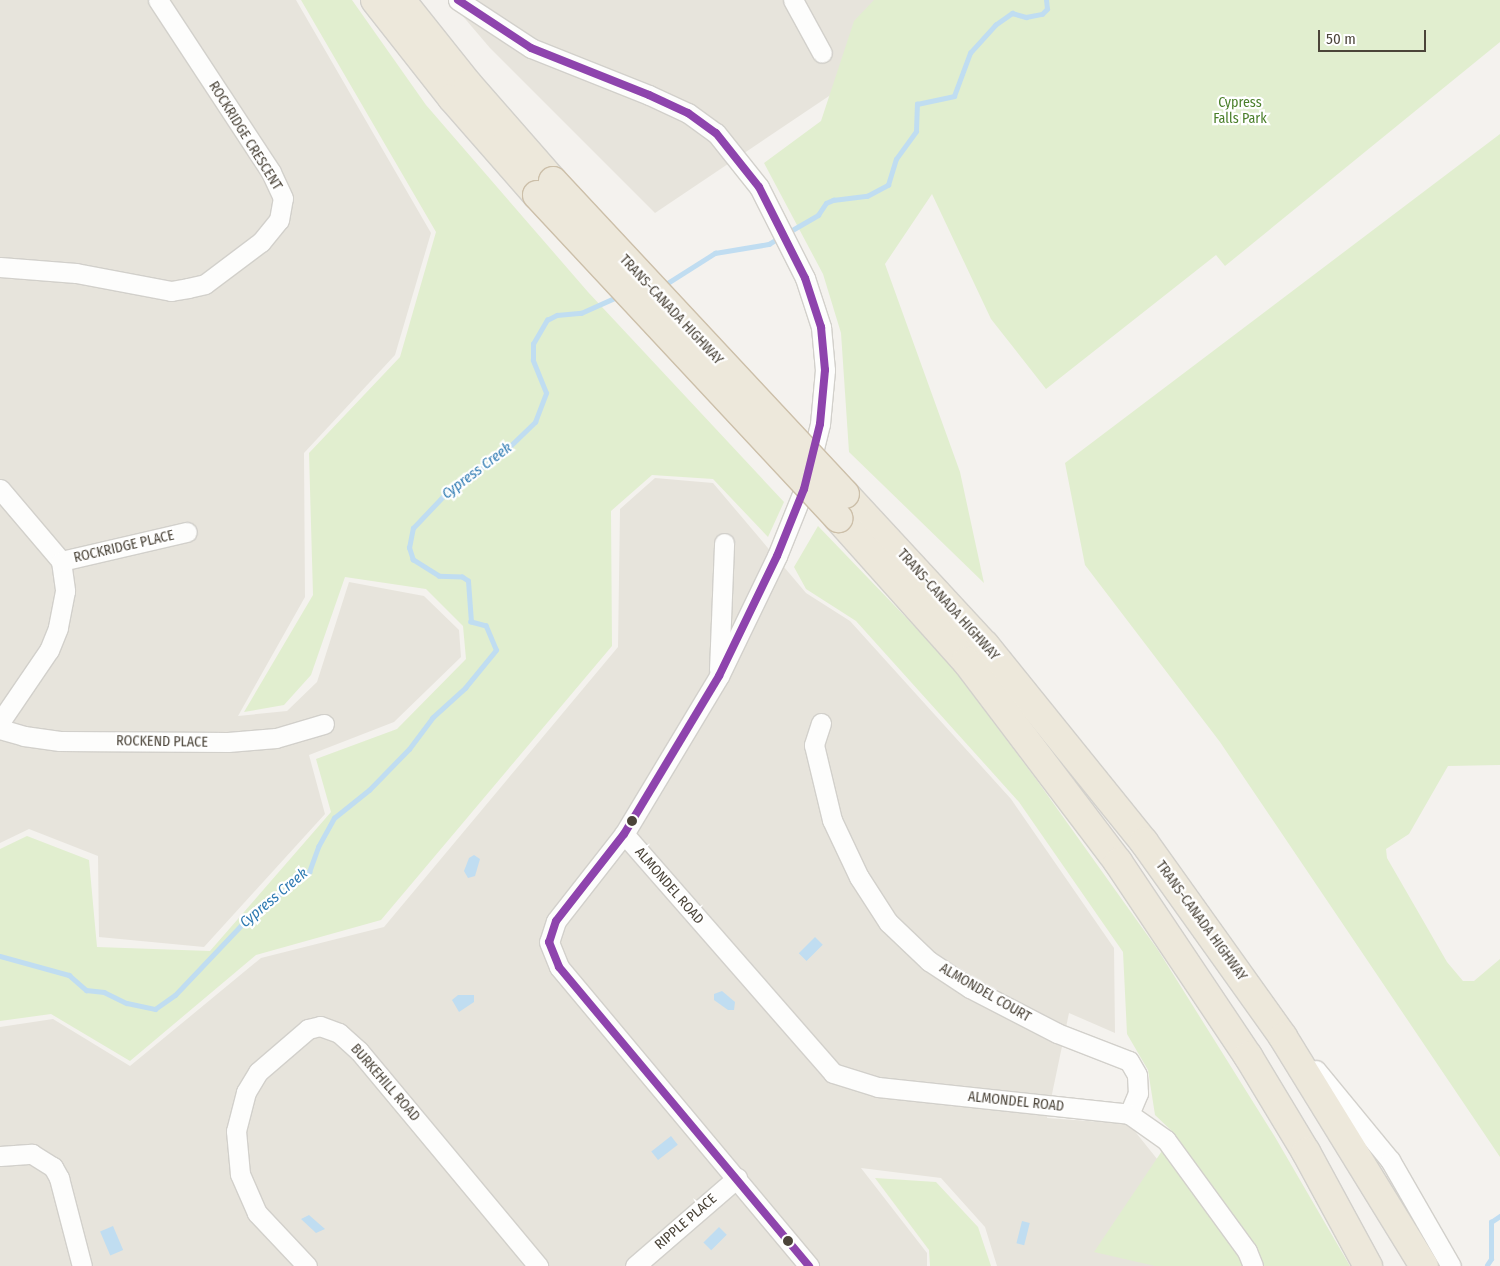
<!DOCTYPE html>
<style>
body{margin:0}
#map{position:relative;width:1500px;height:1266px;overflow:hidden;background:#f4f2ee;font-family:"Fira Sans Condensed",sans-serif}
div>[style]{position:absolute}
.residential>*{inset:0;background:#e7e4dc}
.green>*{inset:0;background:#e1eecf}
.water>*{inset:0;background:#c0ddf1;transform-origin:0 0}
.stream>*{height:4.5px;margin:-2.25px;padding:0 2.25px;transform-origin:2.25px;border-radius:2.25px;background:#c0ddf1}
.roads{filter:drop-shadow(1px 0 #d2d0cb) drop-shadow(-1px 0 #d2d0cb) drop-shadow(0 1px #d2d0cb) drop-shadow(0 -1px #d2d0cb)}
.minor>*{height:19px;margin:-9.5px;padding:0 9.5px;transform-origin:9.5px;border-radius:9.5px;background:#fdfdfc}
.highway>*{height:28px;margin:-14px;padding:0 14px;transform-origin:14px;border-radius:14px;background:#ede8db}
.bridges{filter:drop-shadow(1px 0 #ccbfa9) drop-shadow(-1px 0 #ccbfa9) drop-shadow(0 1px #ccbfa9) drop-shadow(0 -1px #ccbfa9)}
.highway-bridge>*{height:28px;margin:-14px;padding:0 14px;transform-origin:14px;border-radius:14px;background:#ede8db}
.bus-1>*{height:8px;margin:-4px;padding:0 4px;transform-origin:4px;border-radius:4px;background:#8e44ad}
.dots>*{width:14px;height:14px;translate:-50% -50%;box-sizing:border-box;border:2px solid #fff;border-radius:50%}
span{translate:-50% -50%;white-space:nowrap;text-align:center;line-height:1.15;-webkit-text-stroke:4.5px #fff;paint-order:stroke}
.park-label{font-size:14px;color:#4a7f2a}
.street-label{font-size:14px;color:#4b4439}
.water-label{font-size:15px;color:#2e7ab2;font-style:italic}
.scale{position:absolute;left:1318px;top:30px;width:108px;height:22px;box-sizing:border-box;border:2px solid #4b4439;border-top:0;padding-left:6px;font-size:15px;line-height:18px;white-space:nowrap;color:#4b4439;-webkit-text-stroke:4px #fff;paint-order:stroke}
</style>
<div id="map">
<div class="residential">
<i style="clip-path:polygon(0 0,296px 0,431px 233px,395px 355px,304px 453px,305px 597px,238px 716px,287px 711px,317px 682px,349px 582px,424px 596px,459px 630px,461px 657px,394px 722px,309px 755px,325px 814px,204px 947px,99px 937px,98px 856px,29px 829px,0 843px)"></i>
<i style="clip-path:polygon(449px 0,911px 0,905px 45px,655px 213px,490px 48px)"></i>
<i style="clip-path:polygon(655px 478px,713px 483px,806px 593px,850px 621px,1011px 799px,1114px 948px,1115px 1033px,1069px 1013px,1047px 1118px,1129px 1124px,1243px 1266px,997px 1266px,985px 1227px,941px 1178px,861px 1168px,927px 1253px,927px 1266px,0 1266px,0 1027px,53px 1019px,130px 1066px,261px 958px,384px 927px,618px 647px,620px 509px)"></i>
</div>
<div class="green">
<i style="clip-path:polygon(301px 0,352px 0,426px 105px,588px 292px,784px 502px,768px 537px,713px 479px,652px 475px,611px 511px,612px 646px,381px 920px,256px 955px,130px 1061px,51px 1014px,0 1021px,0 849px,27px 836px,89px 860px,97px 947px,210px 951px,331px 812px,316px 759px,397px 729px,466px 659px,463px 626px,426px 589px,345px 577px,311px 675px,284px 705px,244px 712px,313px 595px,309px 453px,400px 357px,436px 232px)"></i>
<i style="clip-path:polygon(874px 0,1500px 0,1500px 42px,1225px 266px,1216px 255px,1046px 389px,991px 319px,932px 194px,885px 264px,960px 472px,984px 583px,849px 452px,841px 333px,823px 274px,764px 163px,821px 121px,854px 21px)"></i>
<i style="clip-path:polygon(1500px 134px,1500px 765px,1448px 766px,1409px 834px,1386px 849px,1387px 858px,1447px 962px,1463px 981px,1474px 981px,1500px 959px,1500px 1157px,1220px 742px,1085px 565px,1065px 463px)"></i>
<i style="clip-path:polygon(818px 526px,945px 658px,1036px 779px,1158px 950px,1275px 1137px,1350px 1266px,1155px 1266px,1094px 1252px,1174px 1133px,1155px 1115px,1148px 1070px,1127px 1034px,1123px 952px,1019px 802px,856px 621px,806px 589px,794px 567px)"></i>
<i style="clip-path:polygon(875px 1178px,936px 1182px,978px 1227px,991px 1266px,930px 1266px,929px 1250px)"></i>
</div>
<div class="water">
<i style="clip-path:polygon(474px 855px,480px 859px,475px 876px,468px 878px,464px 871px,469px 858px)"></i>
<i style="left:815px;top:937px;width:11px;height:23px;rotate:45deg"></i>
<i style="clip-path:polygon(722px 991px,735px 1002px,734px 1010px,728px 1010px,714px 1000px,714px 994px)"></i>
<i style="clip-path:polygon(458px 995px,474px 995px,474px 1002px,459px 1012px,452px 1000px)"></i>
<i style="left:671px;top:1136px;width:11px;height:25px;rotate:52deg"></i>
<i style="clip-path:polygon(309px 1215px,325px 1229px,316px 1233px,301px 1219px)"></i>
<i style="left:1022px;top:1221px;width:8px;height:23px;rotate:14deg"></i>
<i style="left:113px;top:1226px;width:26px;height:14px;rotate:67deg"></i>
<i style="left:719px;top:1227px;width:11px;height:22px;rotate:45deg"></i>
</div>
<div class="stream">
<i style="left:787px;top:233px;width:36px;rotate:-30deg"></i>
<i style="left:818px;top:215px;width:14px;rotate:-56deg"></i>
<i style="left:826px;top:203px;width:8px;rotate:-23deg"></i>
<i style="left:833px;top:200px;width:34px;rotate:-7deg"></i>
<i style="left:867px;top:196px;width:24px;rotate:-28deg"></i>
<i style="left:888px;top:185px;width:27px;rotate:-73deg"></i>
<i style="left:896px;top:159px;width:34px;rotate:-54deg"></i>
<i style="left:916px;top:131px;width:27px;rotate:-88deg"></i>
<i style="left:917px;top:104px;width:38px;rotate:-12deg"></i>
<i style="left:954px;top:96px;width:46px;rotate:-69.6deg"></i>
<i style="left:970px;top:53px;width:38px;rotate:-48deg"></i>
<i style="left:995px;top:25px;width:21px;rotate:-35deg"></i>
<i style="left:1012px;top:13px;width:15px;rotate:16deg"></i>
<i style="left:1026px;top:17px;width:16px;rotate:-11deg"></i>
<i style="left:1042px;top:14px;width:7px;rotate:-45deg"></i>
<i style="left:1047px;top:9px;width:9px;rotate:-96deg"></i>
<i style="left:663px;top:286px;width:62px;rotate:-32.4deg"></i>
<i style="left:715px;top:253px;width:55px;rotate:-9.5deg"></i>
<i style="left:769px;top:244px;width:13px;rotate:-32deg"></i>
<i style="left:0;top:956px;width:72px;rotate:15.4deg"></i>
<i style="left:69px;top:975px;width:23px;rotate:41deg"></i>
<i style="left:86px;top:990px;width:18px;rotate:6deg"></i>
<i style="left:104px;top:992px;width:25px;rotate:26deg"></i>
<i style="left:127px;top:1003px;width:29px;rotate:12deg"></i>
<i style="left:155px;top:1009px;width:24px;rotate:-35deg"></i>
<i style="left:175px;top:995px;width:109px;rotate:-46.5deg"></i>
<i style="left:250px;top:916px;width:74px;rotate:-36.7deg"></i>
<i style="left:309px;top:872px;width:27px;rotate:-70deg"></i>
<i style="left:318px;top:847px;width:33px;rotate:-61deg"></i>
<i style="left:334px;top:818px;width:45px;rotate:-38.7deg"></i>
<i style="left:369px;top:790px;width:57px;rotate:-45.7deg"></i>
<i style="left:409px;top:749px;width:39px;rotate:-53deg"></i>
<i style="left:432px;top:718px;width:45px;rotate:-42.3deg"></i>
<i style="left:465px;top:688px;width:49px;rotate:-50.8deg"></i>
<i style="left:496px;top:650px;width:26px;rotate:-113deg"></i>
<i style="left:486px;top:626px;width:16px;rotate:-165deg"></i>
<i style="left:471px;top:622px;width:41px;rotate:-94.2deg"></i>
<i style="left:468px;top:581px;width:7px;rotate:-146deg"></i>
<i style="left:462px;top:577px;width:23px;rotate:-178deg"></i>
<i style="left:439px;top:576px;width:31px;rotate:-148deg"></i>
<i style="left:413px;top:560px;width:13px;rotate:-108deg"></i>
<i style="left:409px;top:548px;width:20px;rotate:-79deg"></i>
<i style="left:413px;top:528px;width:57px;rotate:-46.4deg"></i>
<i style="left:452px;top:487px;width:57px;rotate:-32.9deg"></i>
<i style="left:500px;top:456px;width:49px;rotate:-44.2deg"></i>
<i style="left:535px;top:422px;width:31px;rotate:-69deg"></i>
<i style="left:546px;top:393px;width:35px;rotate:-112deg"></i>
<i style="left:533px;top:360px;width:16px;rotate:-90deg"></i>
<i style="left:533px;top:344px;width:28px;rotate:-60deg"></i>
<i style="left:547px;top:320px;width:11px;rotate:-27deg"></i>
<i style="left:557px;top:315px;width:24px;rotate:-5deg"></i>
<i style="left:581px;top:313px;width:42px;rotate:-24.1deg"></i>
<i style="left:1487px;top:1265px;width:7px;rotate:-56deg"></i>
<i style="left:1491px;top:1259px;width:37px;rotate:-90deg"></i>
<i style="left:1491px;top:1222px;width:11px;rotate:-34deg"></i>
</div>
<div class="roads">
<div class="minor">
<i style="left:458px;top:0;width:87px;rotate:33.3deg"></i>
<i style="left:531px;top:48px;width:127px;rotate:21.7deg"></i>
<i style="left:649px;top:95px;width:43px;rotate:24.8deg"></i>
<i style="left:688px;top:113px;width:34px;rotate:36deg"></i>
<i style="left:716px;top:133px;width:69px;rotate:51.5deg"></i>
<i style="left:759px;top:187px;width:102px;rotate:63.2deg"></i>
<i style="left:805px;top:278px;width:52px;rotate:71.9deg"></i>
<i style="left:821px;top:327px;width:43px;rotate:84.7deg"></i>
<i style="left:825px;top:370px;width:54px;rotate:95.3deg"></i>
<i style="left:820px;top:424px;width:67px;rotate:103.8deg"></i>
<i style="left:804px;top:489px;width:72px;rotate:111.9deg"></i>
<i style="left:777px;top:556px;width:133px;rotate:115.8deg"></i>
<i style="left:719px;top:676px;width:184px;rotate:121deg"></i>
<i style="left:624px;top:834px;width:110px;rotate:128deg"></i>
<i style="left:556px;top:921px;width:22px;rotate:108deg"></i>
<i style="left:549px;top:942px;width:27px;rotate:68deg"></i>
<i style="left:559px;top:967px;width:390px;rotate:50.1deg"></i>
<i style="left:793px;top:0;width:60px;rotate:61.3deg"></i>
<i style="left:0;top:267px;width:76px;rotate:4.5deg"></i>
<i style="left:76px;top:273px;width:97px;rotate:10.7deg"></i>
<i style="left:171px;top:291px;width:17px;rotate:-10deg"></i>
<i style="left:188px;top:288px;width:17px;rotate:-13deg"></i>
<i style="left:205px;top:284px;width:70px;rotate:-36.9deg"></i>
<i style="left:261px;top:242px;width:28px;rotate:-51deg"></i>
<i style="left:279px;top:220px;width:22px;rotate:-80deg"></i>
<i style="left:283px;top:198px;width:29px;rotate:-115deg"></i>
<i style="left:271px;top:172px;width:206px;rotate:-123.3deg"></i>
<i style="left:0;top:489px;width:94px;rotate:49.7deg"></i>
<i style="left:61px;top:561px;width:30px;rotate:82deg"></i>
<i style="left:65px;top:591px;width:38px;rotate:101deg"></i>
<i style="left:58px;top:628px;width:24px;rotate:112deg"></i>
<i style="left:49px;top:650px;width:87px;rotate:124.2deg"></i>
<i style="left:61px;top:561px;width:129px;rotate:-13deg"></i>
<i style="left:719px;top:670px;width:127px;rotate:-87.7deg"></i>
<i style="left:821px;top:723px;width:23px;rotate:108deg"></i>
<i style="left:814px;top:745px;width:77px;rotate:76.5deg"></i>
<i style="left:832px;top:820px;width:63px;rotate:64.7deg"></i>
<i style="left:859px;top:877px;width:54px;rotate:57.2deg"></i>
<i style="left:888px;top:922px;width:57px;rotate:43.6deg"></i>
<i style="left:929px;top:961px;width:49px;rotate:33.4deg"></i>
<i style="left:970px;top:988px;width:98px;rotate:27.3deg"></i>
<i style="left:1057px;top:1033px;width:77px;rotate:21.3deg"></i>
<i style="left:1129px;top:1061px;width:16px;rotate:60deg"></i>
<i style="left:1137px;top:1075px;width:18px;rotate:87deg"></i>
<i style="left:1138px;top:1093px;width:23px;rotate:113deg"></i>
<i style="left:0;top:729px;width:25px;rotate:16deg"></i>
<i style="left:24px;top:736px;width:36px;rotate:8deg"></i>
<i style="left:60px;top:741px;width:168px;rotate:0.3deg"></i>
<i style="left:228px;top:742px;width:48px;rotate:-4.8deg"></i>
<i style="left:276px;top:738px;width:50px;rotate:-16.3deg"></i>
<i style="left:624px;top:834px;width:317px;rotate:48.8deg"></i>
<i style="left:833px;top:1073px;width:47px;rotate:17.3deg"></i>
<i style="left:878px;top:1087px;width:252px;rotate:6.1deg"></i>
<i style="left:1129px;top:1114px;width:45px;rotate:35.1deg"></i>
<i style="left:1166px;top:1140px;width:137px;rotate:53.9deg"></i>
<i style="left:1247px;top:1251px;width:16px;rotate:68deg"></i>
<i style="left:1316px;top:1070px;width:117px;rotate:50.6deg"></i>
<i style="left:1390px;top:1160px;width:122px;rotate:60.1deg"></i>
<i style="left:0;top:1156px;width:32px;rotate:-4deg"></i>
<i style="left:32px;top:1154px;width:25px;rotate:32deg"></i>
<i style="left:53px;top:1167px;width:13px;rotate:61deg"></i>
<i style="left:59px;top:1178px;width:91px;rotate:75.4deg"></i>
<i style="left:307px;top:1266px;width:73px;rotate:-133.3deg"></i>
<i style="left:257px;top:1213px;width:43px;rotate:-113.6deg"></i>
<i style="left:240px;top:1174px;width:43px;rotate:-95.3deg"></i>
<i style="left:236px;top:1131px;width:40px;rotate:-75.6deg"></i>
<i style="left:246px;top:1092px;width:23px;rotate:-59deg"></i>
<i style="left:258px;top:1072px;width:66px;rotate:-40.7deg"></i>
<i style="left:308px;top:1029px;width:12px;rotate:-14deg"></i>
<i style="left:320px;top:1026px;width:20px;rotate:20deg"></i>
<i style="left:339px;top:1033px;width:27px;rotate:42deg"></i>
<i style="left:359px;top:1051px;width:280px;rotate:50.2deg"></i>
<i style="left:635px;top:1266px;width:135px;rotate:-40.8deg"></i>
</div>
<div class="highway">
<i style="left:375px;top:0;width:125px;rotate:51.8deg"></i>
<i style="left:452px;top:98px;width:129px;rotate:48.8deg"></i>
<i style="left:401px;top:0;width:107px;rotate:51.4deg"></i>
<i style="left:468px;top:84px;width:129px;rotate:48.8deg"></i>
<i style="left:845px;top:494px;width:206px;rotate:47.2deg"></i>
<i style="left:985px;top:645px;width:253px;rotate:51.1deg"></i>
<i style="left:1144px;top:842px;width:239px;rotate:54.5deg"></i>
<i style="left:1283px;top:1037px;width:269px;rotate:58.4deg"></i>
<i style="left:838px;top:518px;width:192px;rotate:48.2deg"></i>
<i style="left:966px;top:661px;width:252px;rotate:52.9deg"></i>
<i style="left:1118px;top:862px;width:234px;rotate:56.2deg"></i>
<i style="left:1248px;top:1056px;width:112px;rotate:58.9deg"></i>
<i style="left:1306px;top:1152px;width:130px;rotate:61.5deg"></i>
</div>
</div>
<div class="bridges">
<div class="highway-bridge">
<i style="left:553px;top:181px;width:428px;rotate:47deg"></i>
<i style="left:537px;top:195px;width:442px;rotate:47deg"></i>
</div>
</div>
<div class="bus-1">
<i style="left:458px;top:0;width:87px;rotate:33.3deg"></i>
<i style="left:531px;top:48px;width:127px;rotate:21.7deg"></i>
<i style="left:649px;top:95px;width:43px;rotate:24.8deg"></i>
<i style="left:688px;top:113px;width:34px;rotate:36deg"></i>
<i style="left:716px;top:133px;width:69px;rotate:51.5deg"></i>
<i style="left:759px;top:187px;width:102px;rotate:63.2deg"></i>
<i style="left:805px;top:278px;width:52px;rotate:71.9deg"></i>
<i style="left:821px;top:327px;width:43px;rotate:84.7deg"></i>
<i style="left:825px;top:370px;width:54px;rotate:95.3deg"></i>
<i style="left:820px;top:424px;width:67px;rotate:103.8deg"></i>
<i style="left:804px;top:489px;width:72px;rotate:111.9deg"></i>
<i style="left:777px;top:556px;width:133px;rotate:115.8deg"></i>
<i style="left:719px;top:676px;width:184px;rotate:121deg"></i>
<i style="left:624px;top:834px;width:110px;rotate:128deg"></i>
<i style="left:556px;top:921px;width:22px;rotate:108deg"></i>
<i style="left:549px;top:942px;width:27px;rotate:68deg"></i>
<i style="left:559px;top:967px;width:390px;rotate:50.1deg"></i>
</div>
<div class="dots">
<i style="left:632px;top:821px;background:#4b4439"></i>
<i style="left:788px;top:1241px;background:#4b4439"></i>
</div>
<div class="park-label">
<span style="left:1240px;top:111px">Cypress<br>Falls Park</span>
</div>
<div class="street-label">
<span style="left:245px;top:136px;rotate:58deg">ROCKRIDGE CRESCENT</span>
<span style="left:671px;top:310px;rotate:47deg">TRANS-CANADA HIGHWAY</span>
<span style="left:124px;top:547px;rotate:-13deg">ROCKRIDGE PLACE</span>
<span style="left:948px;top:605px;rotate:48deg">TRANS-CANADA HIGHWAY</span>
<span style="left:162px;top:742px;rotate:1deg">ROCKEND PLACE</span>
<span style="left:669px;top:886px;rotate:49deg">ALMONDEL ROAD</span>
<span style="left:1201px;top:921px;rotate:54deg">TRANS-CANADA HIGHWAY</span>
<span style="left:985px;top:993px;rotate:30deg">ALMONDEL COURT</span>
<span style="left:385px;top:1083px;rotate:49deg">BURKEHILL ROAD</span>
<span style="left:1016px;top:1102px;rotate:6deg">ALMONDEL ROAD</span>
<span style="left:686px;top:1222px;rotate:-41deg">RIPPLE PLACE</span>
</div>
<div class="water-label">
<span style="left:477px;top:471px;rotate:-37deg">Cypress Creek</span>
<span style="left:274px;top:898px;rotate:-40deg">Cypress Creek</span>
</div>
<div class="scale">50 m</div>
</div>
